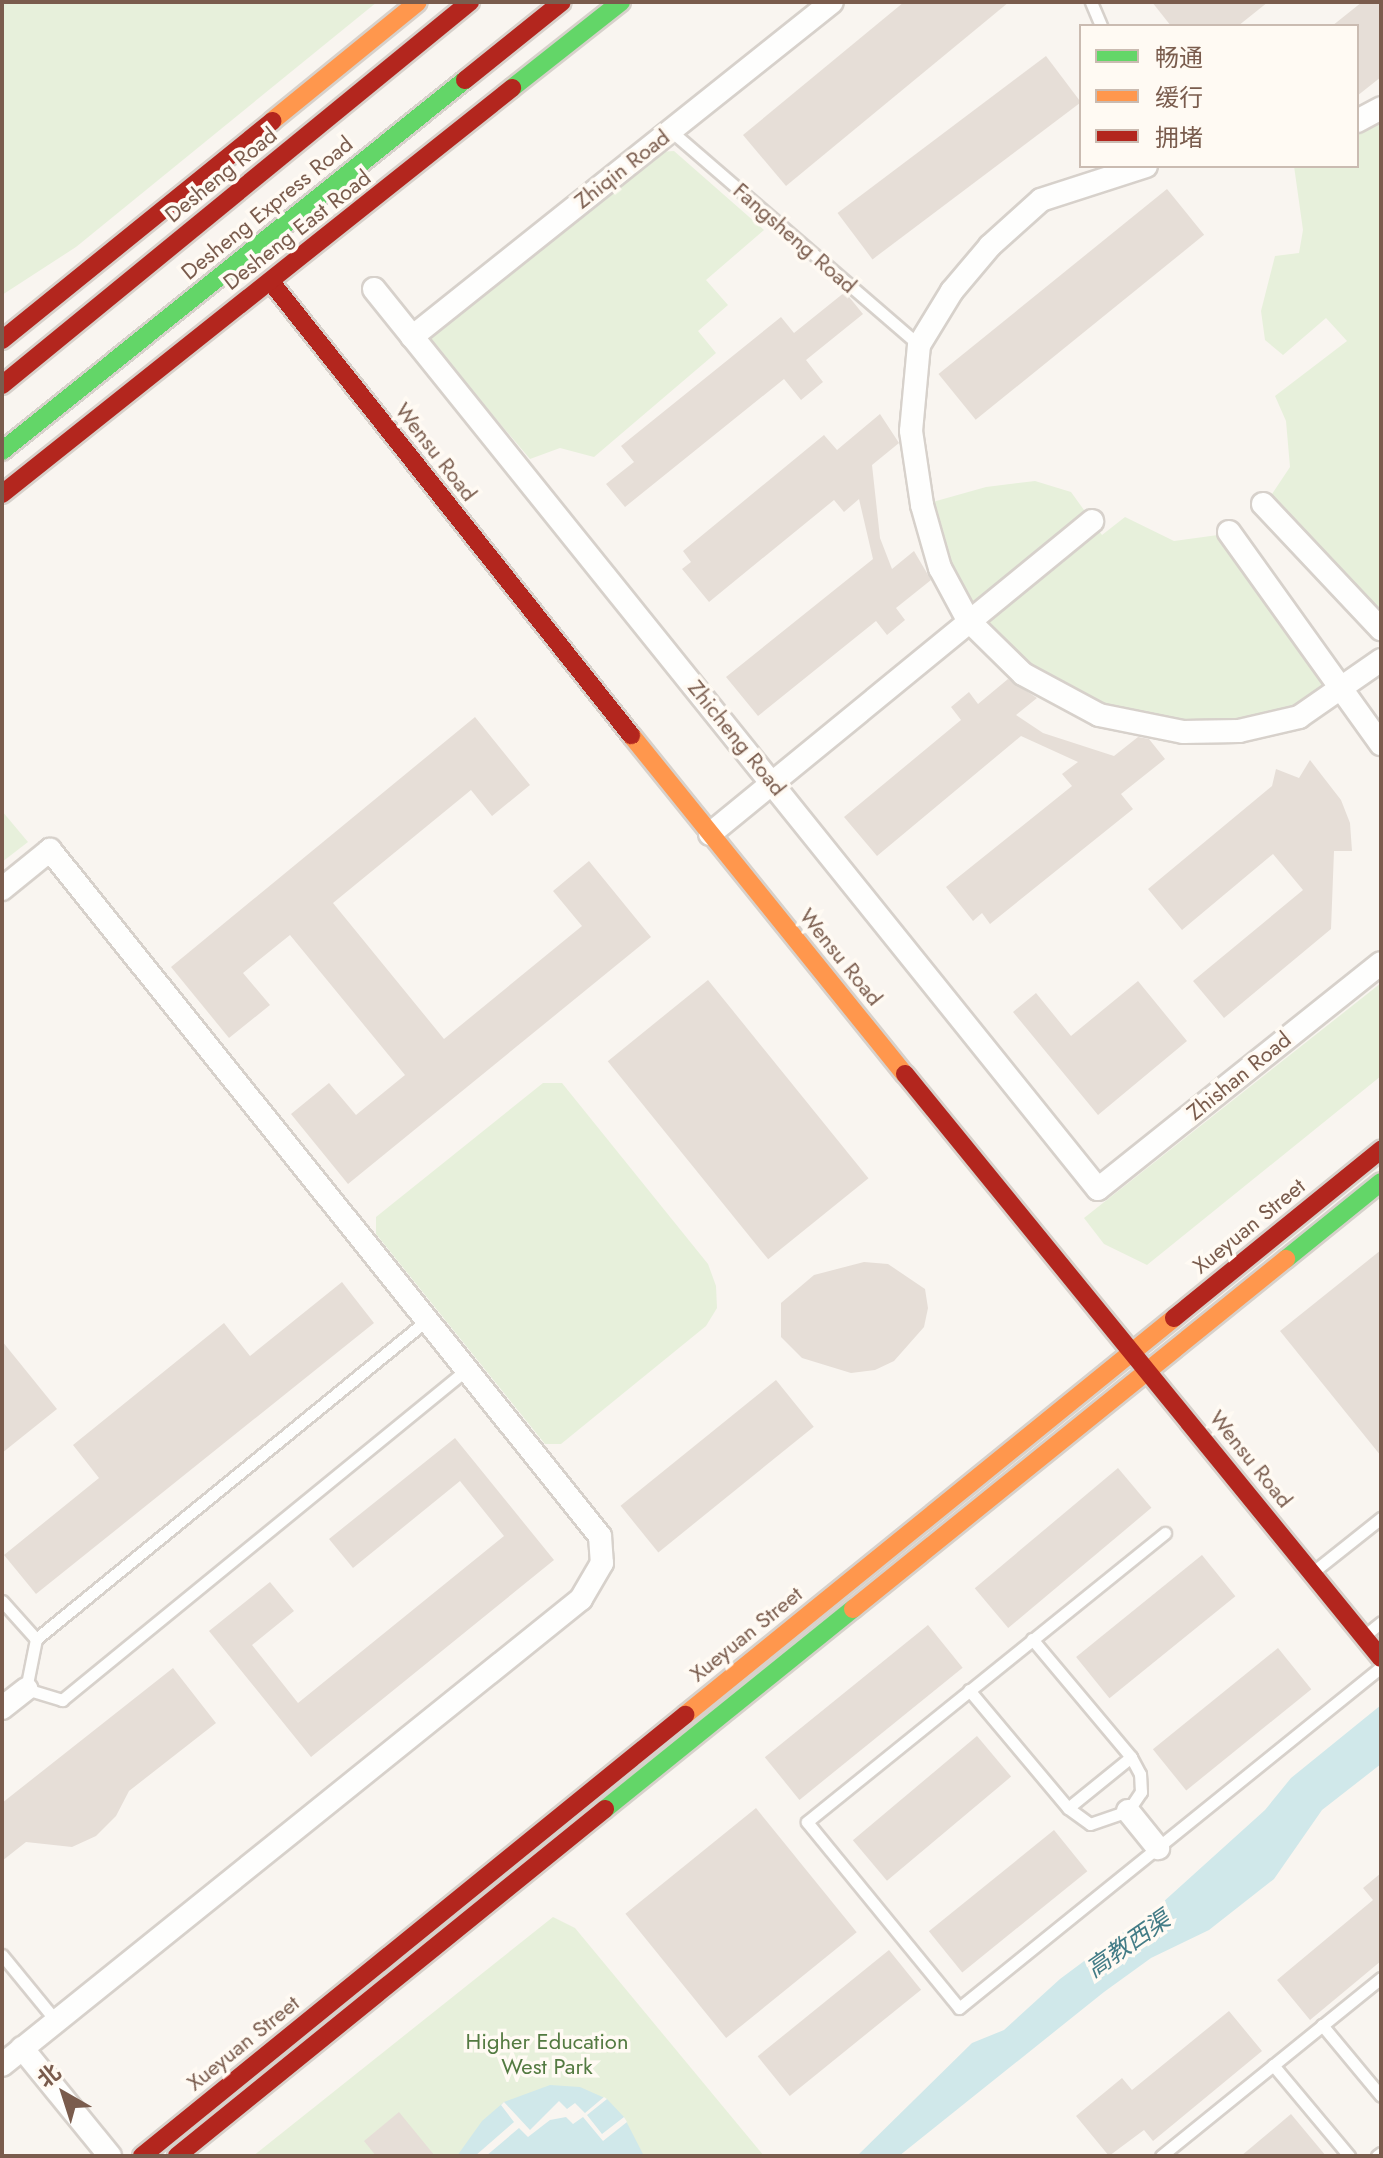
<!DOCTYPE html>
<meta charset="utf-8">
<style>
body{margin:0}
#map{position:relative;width:1383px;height:2158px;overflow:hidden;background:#f9f5f0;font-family:Jost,"Noto Sans SC",sans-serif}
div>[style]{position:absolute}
.green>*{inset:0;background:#e7f0db}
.water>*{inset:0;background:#d0e8ea}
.pier>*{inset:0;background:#f9f5f0}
.building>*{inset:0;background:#e6ded7;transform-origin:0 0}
.roads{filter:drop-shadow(2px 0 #d7d1cb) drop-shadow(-2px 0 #d7d1cb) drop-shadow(0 2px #d7d1cb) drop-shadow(0 -2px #d7d1cb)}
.lane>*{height:11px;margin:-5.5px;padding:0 5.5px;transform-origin:5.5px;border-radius:5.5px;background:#fefefd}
.street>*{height:22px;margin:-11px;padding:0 11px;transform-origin:11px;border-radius:11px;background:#fefefd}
.fast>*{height:18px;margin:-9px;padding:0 9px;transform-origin:9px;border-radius:9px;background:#63d668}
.slow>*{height:18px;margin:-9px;padding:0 9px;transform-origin:9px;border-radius:9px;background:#ff974d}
.jam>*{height:18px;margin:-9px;padding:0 9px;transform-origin:9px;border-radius:9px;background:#b3261e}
span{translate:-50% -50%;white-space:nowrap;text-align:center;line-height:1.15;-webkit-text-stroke:7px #fffaf3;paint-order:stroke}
.street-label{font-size:22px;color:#7a5c4d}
.park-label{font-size:22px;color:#537a41}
.water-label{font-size:24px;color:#437c86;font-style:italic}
.frame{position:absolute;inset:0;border:4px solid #7a5c4d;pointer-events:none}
.legend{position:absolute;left:1079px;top:24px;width:280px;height:144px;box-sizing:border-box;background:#fffaf3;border:2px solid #cabbb1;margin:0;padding:10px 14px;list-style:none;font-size:24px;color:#7a5c4d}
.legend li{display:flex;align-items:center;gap:16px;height:40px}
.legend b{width:40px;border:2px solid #cabbb1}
.north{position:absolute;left:24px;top:2054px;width:80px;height:80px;-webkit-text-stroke:6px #fffaf3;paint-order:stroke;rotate:321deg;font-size:22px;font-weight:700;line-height:32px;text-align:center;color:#7a5c4d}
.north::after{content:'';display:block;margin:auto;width:28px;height:36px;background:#7a5c4d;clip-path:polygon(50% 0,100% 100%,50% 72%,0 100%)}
</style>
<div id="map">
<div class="green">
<i style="clip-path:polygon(2px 2px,377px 2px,76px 247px,2px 295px)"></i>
<i style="clip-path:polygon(1381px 108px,1381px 610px,1270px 497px,1290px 467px,1286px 421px,1275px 396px,1347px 341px,1326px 318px,1283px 355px,1265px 340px,1261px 311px,1275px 256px,1299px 253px,1303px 230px,1294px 166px,1357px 166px,1357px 121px)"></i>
<i style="clip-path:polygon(674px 151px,764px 230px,706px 280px,728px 305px,698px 331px,716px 353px,594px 457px,560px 448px,530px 459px,428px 339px,658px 152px)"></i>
<i style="clip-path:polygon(1035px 481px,1071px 492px,1102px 535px,1125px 517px,1174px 541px,1218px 535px,1332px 699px,1239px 731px,1099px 715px,1023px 674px,968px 620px,922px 505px,986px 487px)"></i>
<i style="clip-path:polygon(2px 811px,28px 842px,2px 862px)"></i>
<i style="clip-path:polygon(1381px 983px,1381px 1076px,1147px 1265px,1104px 1244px,1084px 1218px)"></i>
<i style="clip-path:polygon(543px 1083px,562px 1083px,708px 1264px,716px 1286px,717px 1308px,706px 1326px,561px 1444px,545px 1444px,376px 1234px,376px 1217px)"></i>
<i style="clip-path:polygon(553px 1917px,575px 1928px,764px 2156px,253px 2156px)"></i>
</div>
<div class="water">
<i style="clip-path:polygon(1381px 1705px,1381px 1764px,1322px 1810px,1274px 1879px,1209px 1930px,1151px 1958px,1104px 1992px,899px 2156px,857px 2156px,972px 2043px,1004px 2030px,1060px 1979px,1162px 1903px,1265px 1810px,1291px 1778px)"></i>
<i style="clip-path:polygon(550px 2085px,580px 2087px,607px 2099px,624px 2117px,644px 2156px,457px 2156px,482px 2121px,504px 2102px)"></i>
</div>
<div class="pier">
<i style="clip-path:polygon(604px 2097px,607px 2099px,587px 2115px,602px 2134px,624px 2117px,627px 2122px,603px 2141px,583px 2117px,573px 2124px,566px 2117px,550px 2120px,528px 2137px,519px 2128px,486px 2156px,475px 2156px,514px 2122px,501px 2105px,504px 2102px,530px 2130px,559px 2101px,567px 2109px,575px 2103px,585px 2113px)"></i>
</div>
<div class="building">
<i style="clip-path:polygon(904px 2px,1009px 2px,786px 186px,743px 135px)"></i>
<i style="clip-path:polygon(1152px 2px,1268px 2px,1238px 26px,1171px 26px)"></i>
<i style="clip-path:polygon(1362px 2px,1381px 2px,1381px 77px,1357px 96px,1357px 26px,1332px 26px)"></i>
<i style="left:1046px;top:56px;width:58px;height:261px;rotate:53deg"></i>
<i style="left:1167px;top:189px;width:59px;height:294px;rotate:51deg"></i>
<i style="clip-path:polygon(845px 292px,863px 314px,806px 360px,823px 382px,801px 400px,784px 379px,625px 507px,606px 484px,634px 462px,621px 446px,781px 317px,794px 333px)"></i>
<i style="clip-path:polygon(880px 414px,899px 443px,872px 465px,880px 538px,892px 569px,914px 551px,931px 580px,896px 608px,905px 620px,887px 635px,876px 621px,758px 716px,726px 677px,873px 559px,859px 499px,844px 512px,834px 500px,709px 602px,682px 569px,691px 562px,683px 551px,824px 435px,837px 450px)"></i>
<i style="clip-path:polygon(1008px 679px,1037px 698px,1016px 715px,1043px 733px,1114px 756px,1138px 737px,1149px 739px,1165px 759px,1121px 794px,1133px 809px,990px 924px,982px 913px,973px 921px,946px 887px,1072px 786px,1062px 774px,1078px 762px,1021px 736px,877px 856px,844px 817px,961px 720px,951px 707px,969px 692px,978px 704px)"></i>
<i style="clip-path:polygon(475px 717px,530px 785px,492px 816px,471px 790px,333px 903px,444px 1039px,582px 926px,553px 891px,589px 861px,651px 937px,348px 1184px,291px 1114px,329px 1083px,356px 1115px,405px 1075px,290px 935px,243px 973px,270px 1005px,229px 1038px,171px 967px)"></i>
<i style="clip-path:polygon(1310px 760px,1341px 800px,1350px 823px,1352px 851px,1334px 851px,1331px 929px,1224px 1018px,1193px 981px,1303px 890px,1273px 854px,1182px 930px,1148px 889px,1272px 786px,1276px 769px,1299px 778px)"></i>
<i style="left:708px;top:980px;width:255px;height:129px;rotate:51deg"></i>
<i style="clip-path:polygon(1138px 981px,1187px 1041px,1098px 1115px,1013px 1012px,1036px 993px,1071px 1036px)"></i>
<i style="clip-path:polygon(1381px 1250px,1381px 1456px,1280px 1331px)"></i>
<i style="clip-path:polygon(864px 1262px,888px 1264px,925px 1289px,928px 1308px,924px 1327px,894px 1361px,875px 1370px,851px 1373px,802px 1358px,781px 1337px,781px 1303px,814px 1275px)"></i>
<i style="clip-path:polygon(342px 1282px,374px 1323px,36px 1594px,4px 1555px,99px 1478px,73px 1445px,224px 1323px,250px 1356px)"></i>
<i style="clip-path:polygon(2px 1341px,57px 1409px,2px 1453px)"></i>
<i style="left:776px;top:1380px;width:60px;height:200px;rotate:51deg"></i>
<i style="clip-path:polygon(455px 1438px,554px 1560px,311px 1757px,209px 1631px,270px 1582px,294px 1611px,252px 1645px,298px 1703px,504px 1536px,460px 1481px,353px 1568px,329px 1539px)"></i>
<i style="left:1118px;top:1468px;width:52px;height:187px;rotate:50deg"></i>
<i style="left:1202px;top:1555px;width:53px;height:162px;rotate:51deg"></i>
<i style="left:928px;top:1625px;width:55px;height:210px;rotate:51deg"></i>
<i style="left:1278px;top:1648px;width:53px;height:161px;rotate:51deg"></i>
<i style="clip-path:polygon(173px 1668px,216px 1723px,129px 1791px,116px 1816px,96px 1836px,72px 1847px,26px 1842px,2px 1861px,2px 1803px)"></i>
<i style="left:977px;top:1736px;width:53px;height:162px;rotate:50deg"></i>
<i style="left:756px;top:1808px;width:160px;height:168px;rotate:51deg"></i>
<i style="left:1054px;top:1830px;width:53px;height:161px;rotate:51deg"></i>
<i style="clip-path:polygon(1381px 1873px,1381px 1961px,1310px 2020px,1277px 1980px,1373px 1900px,1363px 1888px)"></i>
<i style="left:889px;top:1950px;width:51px;height:169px;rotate:51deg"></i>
<i style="clip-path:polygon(1229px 2011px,1262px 2051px,1153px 2141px,1144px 2130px,1109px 2156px,1076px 2116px,1122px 2078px,1132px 2090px)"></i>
<i style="clip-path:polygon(399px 2112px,435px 2156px,376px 2156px,364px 2141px)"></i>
<i style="clip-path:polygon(1291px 2114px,1326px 2156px,1241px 2156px)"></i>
</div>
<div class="roads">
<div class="lane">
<i style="left:1091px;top:2px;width:26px;rotate:67deg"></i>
<i style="left:671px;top:131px;width:328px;rotate:40.8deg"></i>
<i style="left:427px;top:1320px;width:505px;rotate:140.79deg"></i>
<i style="left:36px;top:1639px;width:51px;rotate:101.3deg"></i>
<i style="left:26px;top:1689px;width:38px;rotate:17deg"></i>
<i style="left:62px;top:1700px;width:522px;rotate:-39.24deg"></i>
<i style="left:1165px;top:1533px;width:460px;rotate:141.1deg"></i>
<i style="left:807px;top:1822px;width:240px;rotate:50.7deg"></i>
<i style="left:959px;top:2008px;width:543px;rotate:-38.94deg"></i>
<i style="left:1313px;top:1572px;width:87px;rotate:-38.5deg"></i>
<i style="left:2px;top:1601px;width:51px;rotate:48.2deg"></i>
<i style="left:1364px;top:1636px;width:22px;rotate:-39deg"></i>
<i style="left:969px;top:1690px;width:154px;rotate:50deg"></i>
<i style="left:1068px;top:1808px;width:81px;rotate:-39deg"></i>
<i style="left:1131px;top:1757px;width:154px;rotate:-130deg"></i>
<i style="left:1068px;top:1808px;width:27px;rotate:36deg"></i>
<i style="left:1090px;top:1824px;width:40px;rotate:-18.9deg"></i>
<i style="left:1128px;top:1811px;width:23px;rotate:-56deg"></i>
<i style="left:1141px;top:1792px;width:18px;rotate:-93deg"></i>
<i style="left:1140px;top:1774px;width:19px;rotate:-118deg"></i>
<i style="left:2px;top:1955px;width:85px;rotate:50.7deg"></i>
<i style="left:1322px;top:2025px;width:92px;rotate:50.3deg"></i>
<i style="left:1273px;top:2065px;width:119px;rotate:50.1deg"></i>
<i style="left:1161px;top:2156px;width:283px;rotate:-39deg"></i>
<i style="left:1377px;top:2156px;width:5px;rotate:-37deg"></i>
</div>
<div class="street">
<i style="left:1357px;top:121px;width:27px;rotate:-28deg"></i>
<i style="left:1146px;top:166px;width:110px;rotate:162.1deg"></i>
<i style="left:1041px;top:200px;width:69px;rotate:138deg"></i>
<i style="left:990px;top:246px;width:59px;rotate:130.2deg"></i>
<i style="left:952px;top:291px;width:63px;rotate:121.4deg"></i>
<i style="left:919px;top:345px;width:86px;rotate:95.3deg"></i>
<i style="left:911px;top:431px;width:75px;rotate:81.5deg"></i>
<i style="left:922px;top:505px;width:66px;rotate:74.1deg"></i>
<i style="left:940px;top:568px;width:59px;rotate:61.7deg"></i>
<i style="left:968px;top:620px;width:77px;rotate:44.5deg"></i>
<i style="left:1023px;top:674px;width:86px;rotate:28.3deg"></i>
<i style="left:1099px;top:715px;width:86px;rotate:11.4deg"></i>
<i style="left:1183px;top:732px;width:56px;rotate:-1deg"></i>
<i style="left:1239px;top:731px;width:62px;rotate:-13.1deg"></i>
<i style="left:1299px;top:717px;width:100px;rotate:-34.8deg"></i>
<i style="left:374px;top:289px;width:1155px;rotate:51.19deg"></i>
<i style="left:1098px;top:1189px;width:362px;rotate:-38.6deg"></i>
<i style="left:412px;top:337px;width:537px;rotate:-38.58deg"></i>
<i style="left:1263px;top:504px;width:172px;rotate:46.7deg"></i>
<i style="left:1229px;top:532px;width:261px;rotate:54.4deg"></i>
<i style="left:710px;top:834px;width:494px;rotate:-39.3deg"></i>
<i style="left:2px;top:889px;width:62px;rotate:-39.1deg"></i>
<i style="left:50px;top:850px;width:879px;rotate:51.28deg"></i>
<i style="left:600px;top:1536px;width:27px;rotate:86deg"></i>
<i style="left:602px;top:1563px;width:42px;rotate:120.3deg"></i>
<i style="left:581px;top:1599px;width:743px;rotate:141.17deg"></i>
<i style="left:2px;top:1708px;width:31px;rotate:-38deg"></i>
<i style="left:1128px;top:1811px;width:48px;rotate:51deg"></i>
<i style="left:22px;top:2048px;width:139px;rotate:50.8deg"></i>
</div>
<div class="fast">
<i style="left:512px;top:88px;width:139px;rotate:-38.3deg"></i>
<i style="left:2px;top:451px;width:593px;rotate:-38.71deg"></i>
<i style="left:1286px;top:1259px;width:122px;rotate:-39deg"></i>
<i style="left:605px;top:1809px;width:319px;rotate:-38.9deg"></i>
</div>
<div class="slow">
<i style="left:272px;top:121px;width:188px;rotate:-39.2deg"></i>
<i style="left:631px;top:735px;width:436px;rotate:51.1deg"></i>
<i style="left:853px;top:1609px;width:557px;rotate:-38.95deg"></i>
<i style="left:685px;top:1715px;width:630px;rotate:-39.07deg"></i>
</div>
<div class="jam">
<i style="left:465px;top:80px;width:124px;rotate:-38.8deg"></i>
<i style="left:271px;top:282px;width:579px;rotate:51.53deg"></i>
<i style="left:2px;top:340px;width:348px;rotate:-39deg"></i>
<i style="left:2px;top:385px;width:605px;rotate:-39.3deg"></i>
<i style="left:2px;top:494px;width:652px;rotate:-38.52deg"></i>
<i style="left:905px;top:1074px;width:753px;rotate:50.82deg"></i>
<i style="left:1174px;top:1318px;width:267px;rotate:-39.1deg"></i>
<i style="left:142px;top:2156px;width:700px;rotate:-39.08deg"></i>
<i style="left:177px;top:2156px;width:551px;rotate:-39.03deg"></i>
</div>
</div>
<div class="street-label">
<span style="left:622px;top:169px;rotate:-38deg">Zhiqin Road</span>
<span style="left:221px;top:175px;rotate:-39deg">Desheng Road</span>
<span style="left:267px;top:208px;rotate:-39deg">Desheng Express Road</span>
<span style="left:297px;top:230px;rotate:-38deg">Desheng East Road</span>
<span style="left:795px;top:238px;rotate:41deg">Fangsheng Road</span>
<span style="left:436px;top:452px;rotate:52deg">Wensu Road</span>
<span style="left:737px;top:738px;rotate:51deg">Zhicheng Road</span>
<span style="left:841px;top:957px;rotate:51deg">Wensu Road</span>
<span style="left:1239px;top:1076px;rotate:-39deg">Zhishan Road</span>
<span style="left:1249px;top:1226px;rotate:-39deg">Xueyuan Street</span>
<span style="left:1251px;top:1459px;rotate:51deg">Wensu Road</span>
<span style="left:746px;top:1634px;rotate:-39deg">Xueyuan Street</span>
<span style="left:243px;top:2043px;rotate:-39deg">Xueyuan Street</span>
</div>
<div class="park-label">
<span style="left:547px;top:2054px">Higher Education<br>West Park</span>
</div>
<div class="water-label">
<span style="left:1128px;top:1944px;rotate:-35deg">高教西渠</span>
</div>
<div class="frame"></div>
<ul class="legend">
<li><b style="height:10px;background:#63d668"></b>畅通</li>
<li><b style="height:10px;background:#ff974d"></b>缓行</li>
<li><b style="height:10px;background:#b3261e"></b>拥堵</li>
</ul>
<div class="north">北</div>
</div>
